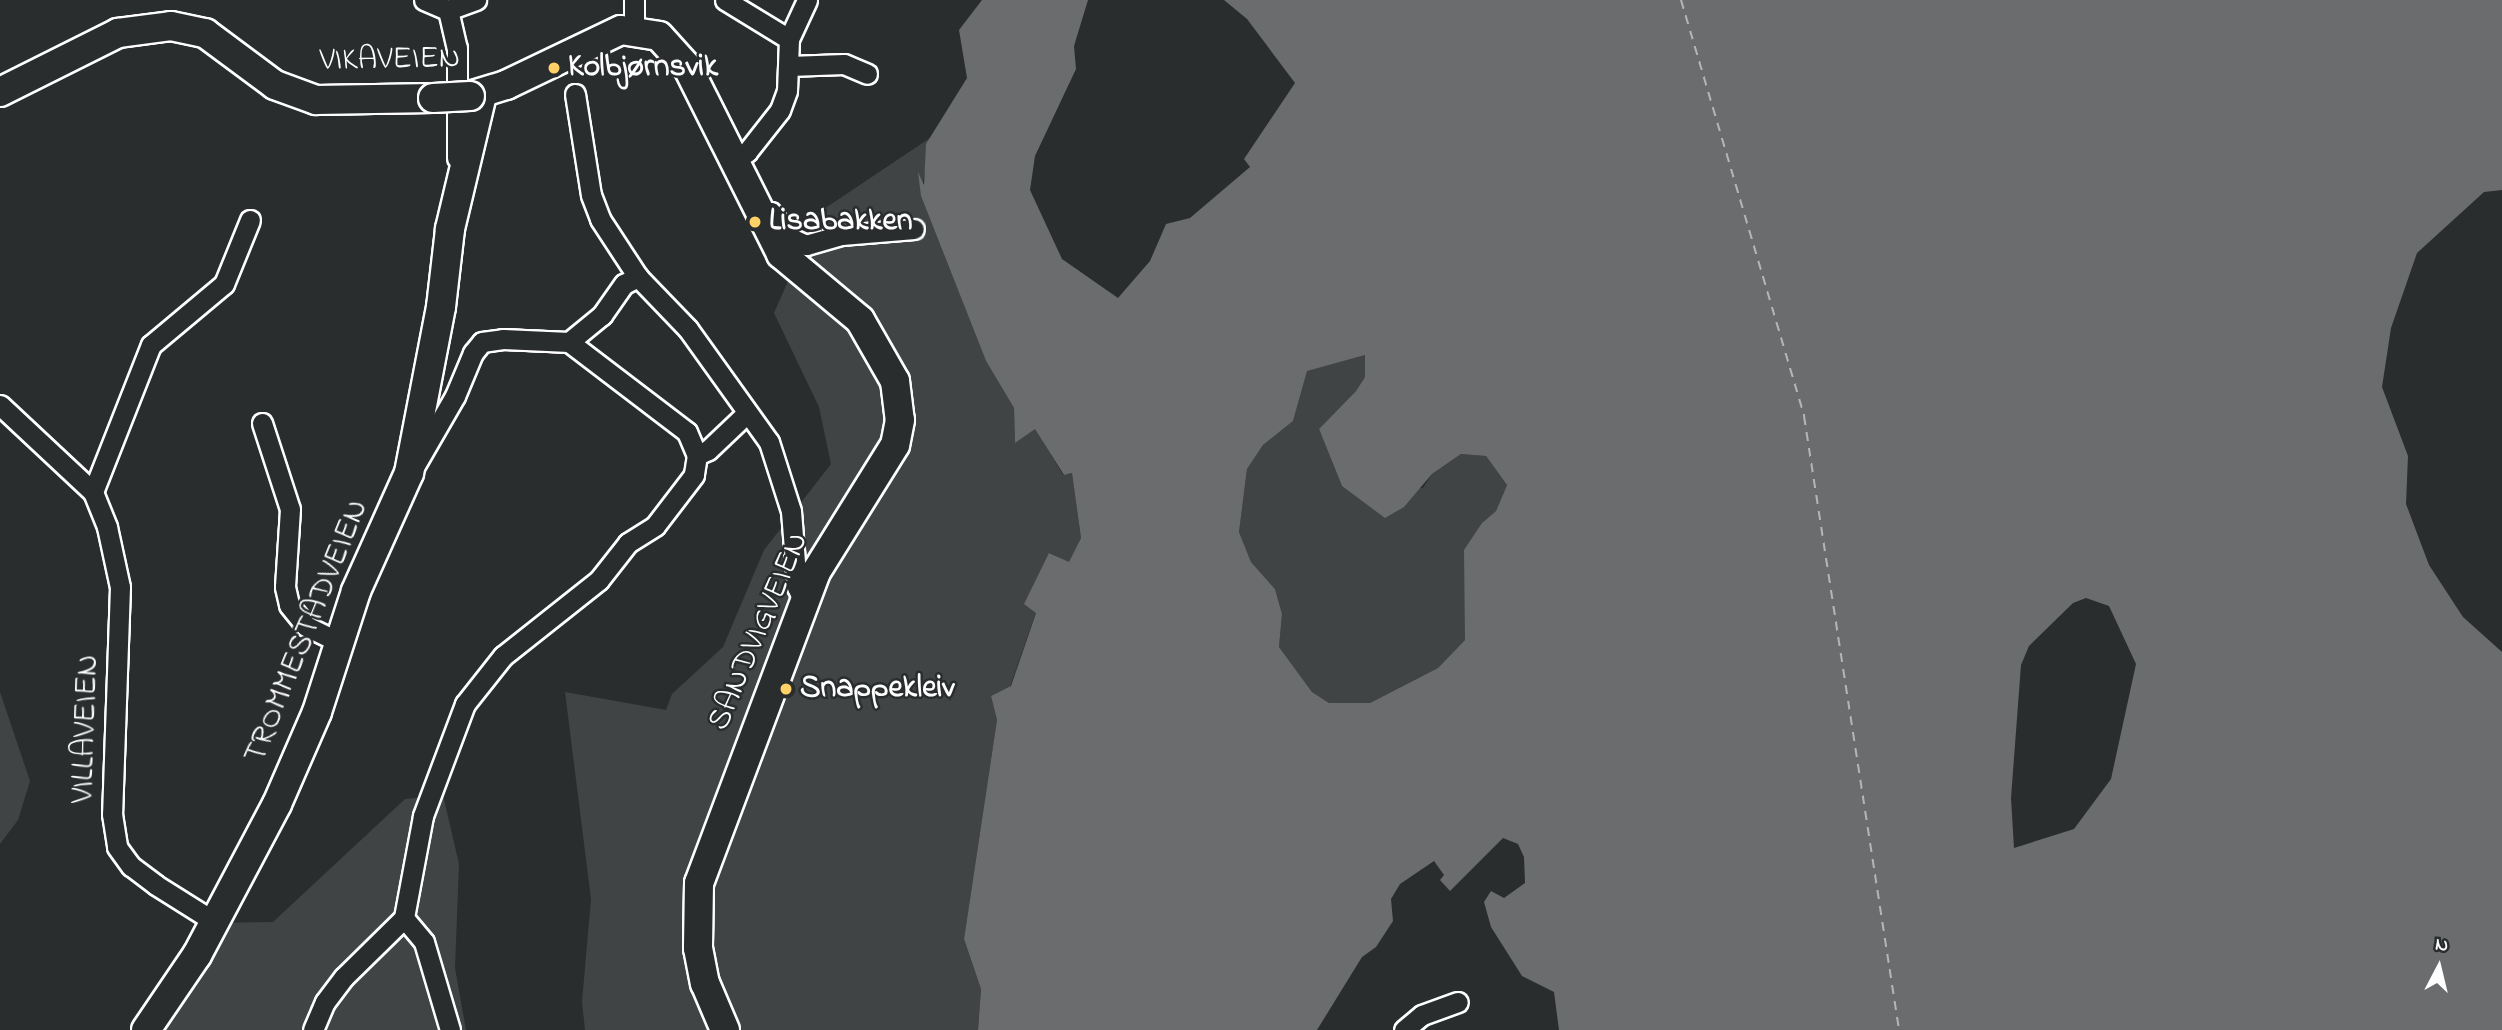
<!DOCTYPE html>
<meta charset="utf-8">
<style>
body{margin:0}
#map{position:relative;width:2502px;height:1030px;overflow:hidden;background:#2a2d2e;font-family:"Indie Flower",sans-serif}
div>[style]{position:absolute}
.green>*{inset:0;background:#414445}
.water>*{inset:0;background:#6a6c6d}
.ferry>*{height:2px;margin-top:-1px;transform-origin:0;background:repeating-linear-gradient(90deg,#b4b6b6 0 9px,transparent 0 16px)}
.roads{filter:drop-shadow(2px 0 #fff) drop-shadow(-2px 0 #fff) drop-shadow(0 2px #fff) drop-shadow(0 -2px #fff)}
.minor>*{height:19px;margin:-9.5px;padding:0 9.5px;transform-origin:9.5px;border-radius:9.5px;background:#2a2d2e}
.secondary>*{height:28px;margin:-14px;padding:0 14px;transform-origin:14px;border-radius:14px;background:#2a2d2e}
.bridges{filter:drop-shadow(2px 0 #fff) drop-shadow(-2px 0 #fff) drop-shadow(0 2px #fff) drop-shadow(0 -2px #fff)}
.secondary-bridge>*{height:28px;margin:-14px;padding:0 14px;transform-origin:14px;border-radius:14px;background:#2a2d2e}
.dots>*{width:19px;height:19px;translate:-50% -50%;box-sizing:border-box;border:4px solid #2a2d2e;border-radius:50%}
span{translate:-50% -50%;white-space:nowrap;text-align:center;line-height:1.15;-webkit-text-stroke:5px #2a2d2e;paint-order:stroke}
.street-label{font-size:32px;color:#fff}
.poi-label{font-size:32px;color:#fff;font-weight:700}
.left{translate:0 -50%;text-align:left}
.north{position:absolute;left:2404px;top:932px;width:70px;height:70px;-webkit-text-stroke:5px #2a2d2e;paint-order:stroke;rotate:7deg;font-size:19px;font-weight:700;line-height:28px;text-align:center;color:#fff}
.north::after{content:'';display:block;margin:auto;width:24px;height:32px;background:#fff;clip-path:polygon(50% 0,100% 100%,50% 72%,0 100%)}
</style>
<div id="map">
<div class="green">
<i style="clip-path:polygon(930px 138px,921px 196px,986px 361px,1014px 408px,1015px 443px,1035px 428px,1063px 475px,1072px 473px,1081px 538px,1069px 563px,1050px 553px,1036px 612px,1010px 687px,991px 696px,997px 720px,964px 939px,981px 989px,978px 1030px,585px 1030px,582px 1002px,591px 899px,565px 692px,666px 710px,672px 694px,723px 647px,764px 550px,831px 464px,819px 407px,774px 313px,818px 213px)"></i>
<i style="clip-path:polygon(1365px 355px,1365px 377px,1356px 391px,1319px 429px,1342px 486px,1423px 488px,1432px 474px,1461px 454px,1486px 456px,1507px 485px,1496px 511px,1482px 523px,1465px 640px,1438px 668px,1370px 703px,1329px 703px,1312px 692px,1279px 647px,1282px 614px,1275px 589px,1251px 562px,1239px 532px,1247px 469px,1263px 445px,1293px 421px,1307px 370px)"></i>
<i style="clip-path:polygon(0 692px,30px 781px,18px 820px,0 844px)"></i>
<i style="clip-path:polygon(443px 795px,459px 864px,455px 968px,466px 1030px,149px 1030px,216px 923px,273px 922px,405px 799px)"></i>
</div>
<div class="water">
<i style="clip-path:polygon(evenodd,982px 0,1088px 0,1074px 46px,1076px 69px,1035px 156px,1030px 190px,1062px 259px,1118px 298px,1150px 261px,1166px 224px,1190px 218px,1250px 167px,1244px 159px,1295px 83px,1247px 19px,1224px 0,2502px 0,2502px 190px,2484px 192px,2417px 253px,2391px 328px,2382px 387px,2408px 456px,2406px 504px,2429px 565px,2463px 617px,2502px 652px,2502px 1030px,1559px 1030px,1554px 992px,1522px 976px,1491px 927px,1484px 902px,1491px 891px,1504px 898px,1525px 883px,1524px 857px,1518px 844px,1503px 838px,1450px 891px,1440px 880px,1444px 875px,1434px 861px,1400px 884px,1391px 899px,1393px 921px,1376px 947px,1362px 957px,1317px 1030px,978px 1030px,981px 989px,964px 939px,997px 720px,991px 696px,1011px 686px,1036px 613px,1024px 604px,1049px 553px,1069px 562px,1081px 538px,1072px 473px,1064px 475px,1035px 429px,1015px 443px,1014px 408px,986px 361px,921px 196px,918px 172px,924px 185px,926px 144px,967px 78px,959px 30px,982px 0,1365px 355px,1365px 377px,1356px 391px,1319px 429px,1342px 486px,1385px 518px,1404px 507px,1432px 474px,1461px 454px,1486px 456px,1507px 485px,1496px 511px,1482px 523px,1464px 550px,1465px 640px,1438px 668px,1370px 703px,1329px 703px,1312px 692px,1279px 647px,1282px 614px,1275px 589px,1251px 562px,1239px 532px,1247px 469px,1263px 445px,1293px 421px,1307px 371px,1365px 355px,982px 0,2086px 598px,2109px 606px,2136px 664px,2111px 779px,2074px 829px,2014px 848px,2011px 798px,2021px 665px,2029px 646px,2073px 603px,2086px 598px)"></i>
</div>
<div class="ferry">
<i style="left:1681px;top:0;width:434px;rotate:73.5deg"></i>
<i style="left:1804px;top:416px;width:621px;rotate:81.2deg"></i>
</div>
<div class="roads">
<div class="minor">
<i style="left:424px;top:0;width:26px;rotate:23deg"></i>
<i style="left:448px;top:10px;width:30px;rotate:-20deg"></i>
<i style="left:725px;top:0;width:75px;rotate:31.4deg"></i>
<i style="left:448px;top:10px;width:39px;rotate:77deg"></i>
<i style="left:457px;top:48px;width:110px;rotate:90deg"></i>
<i style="left:634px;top:29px;width:29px;rotate:-90deg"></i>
<i style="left:789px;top:66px;width:55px;rotate:-2.1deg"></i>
<i style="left:844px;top:64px;width:25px;rotate:23deg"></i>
<i style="left:575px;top:94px;width:102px;rotate:81deg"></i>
<i style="left:591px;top:195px;width:26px;rotate:69deg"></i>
<i style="left:600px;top:219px;width:69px;rotate:56.8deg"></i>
<i style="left:638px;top:277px;width:72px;rotate:46.1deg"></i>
<i style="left:688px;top:329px;width:139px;rotate:54.4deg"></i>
<i style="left:769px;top:442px;width:72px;rotate:72.3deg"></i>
<i style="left:791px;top:511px;width:76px;rotate:85.5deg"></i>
<i style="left:797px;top:587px;width:17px;rotate:65deg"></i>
<i style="left:733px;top:161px;width:17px;rotate:-33deg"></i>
<i style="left:747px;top:152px;width:53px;rotate:-51.8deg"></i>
<i style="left:780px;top:110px;width:20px;rotate:-70deg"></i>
<i style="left:787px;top:91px;width:52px;rotate:-87.8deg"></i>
<i style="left:789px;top:39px;width:43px;rotate:-65.2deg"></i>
<i style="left:771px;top:212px;width:31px;rotate:54deg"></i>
<i style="left:789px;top:237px;width:19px;rotate:25deg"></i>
<i style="left:806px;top:245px;width:37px;rotate:-16deg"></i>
<i style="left:842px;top:235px;width:72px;rotate:-4.8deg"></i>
<i style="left:569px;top:342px;width:43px;rotate:-39.3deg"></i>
<i style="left:602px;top:315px;width:38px;rotate:-55deg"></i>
<i style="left:624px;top:284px;width:16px;rotate:-27deg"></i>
<i style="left:0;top:405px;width:127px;rotate:43.1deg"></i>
<i style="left:93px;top:492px;width:38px;rotate:68deg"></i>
<i style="left:107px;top:527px;width:61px;rotate:77.8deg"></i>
<i style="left:120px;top:587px;width:227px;rotate:92deg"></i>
<i style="left:112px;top:814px;width:33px;rotate:81deg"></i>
<i style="left:117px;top:847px;width:24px;rotate:54deg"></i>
<i style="left:131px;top:866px;width:31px;rotate:37deg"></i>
<i style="left:156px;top:885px;width:70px;rotate:32.1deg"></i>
<i style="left:262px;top:423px;width:90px;rotate:72deg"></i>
<i style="left:290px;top:509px;width:78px;rotate:93.7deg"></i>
<i style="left:285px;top:587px;width:18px;rotate:77deg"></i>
<i style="left:289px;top:605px;width:27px;rotate:51deg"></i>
<i style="left:306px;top:626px;width:37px;rotate:26deg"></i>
<i style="left:697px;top:455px;width:12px;rotate:-24deg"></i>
<i style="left:708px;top:450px;width:54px;rotate:-43.5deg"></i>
<i style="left:414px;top:467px;width:82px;rotate:-60deg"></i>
<i style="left:455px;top:396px;width:47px;rotate:-67.3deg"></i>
<i style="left:473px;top:353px;width:14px;rotate:-51deg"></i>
<i style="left:482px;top:342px;width:21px;rotate:-8deg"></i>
<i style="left:503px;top:339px;width:66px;rotate:2.6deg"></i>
<i style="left:569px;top:342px;width:148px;rotate:37.3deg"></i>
<i style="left:687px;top:432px;width:25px;rotate:67deg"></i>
<i style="left:697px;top:455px;width:20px;rotate:99deg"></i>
<i style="left:694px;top:475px;width:64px;rotate:127.4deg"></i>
<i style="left:655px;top:526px;width:32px;rotate:148deg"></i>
<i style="left:628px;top:543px;width:47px;rotate:128.1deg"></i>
<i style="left:599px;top:580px;width:122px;rotate:141.6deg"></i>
<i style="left:503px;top:656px;width:61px;rotate:128.4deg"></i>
<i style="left:465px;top:704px;width:120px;rotate:110.6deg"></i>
<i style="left:423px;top:816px;width:104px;rotate:100.6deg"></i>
<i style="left:404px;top:918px;width:31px;rotate:50deg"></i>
<i style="left:424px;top:942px;width:92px;rotate:73.5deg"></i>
<i style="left:93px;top:492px;width:158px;rotate:-68.5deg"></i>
<i style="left:151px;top:345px;width:95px;rotate:-39.9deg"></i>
<i style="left:224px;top:284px;width:69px;rotate:-67.9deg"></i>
<i style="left:313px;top:1030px;width:30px;rotate:-67deg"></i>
<i style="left:325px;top:1002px;width:31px;rotate:-53deg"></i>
<i style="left:344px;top:977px;width:84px;rotate:-44.5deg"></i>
<i style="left:1404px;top:1030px;width:23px;rotate:-40deg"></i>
<i style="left:1422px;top:1015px;width:38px;rotate:-20deg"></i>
</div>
<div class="secondary">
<i style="left:0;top:92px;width:132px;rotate:-26.6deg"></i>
<i style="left:118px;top:33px;width:53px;rotate:-7.5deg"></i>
<i style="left:171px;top:26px;width:35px;rotate:12deg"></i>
<i style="left:205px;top:33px;width:87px;rotate:36.6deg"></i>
<i style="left:275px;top:85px;width:44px;rotate:20.1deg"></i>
<i style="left:316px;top:100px;width:117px;rotate:-1deg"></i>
<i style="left:470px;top:96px;width:38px;rotate:-17deg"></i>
<i style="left:506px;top:85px;width:127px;rotate:-25.6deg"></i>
<i style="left:621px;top:30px;width:38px;rotate:9deg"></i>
<i style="left:659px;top:36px;width:43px;rotate:47.8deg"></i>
<i style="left:688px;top:68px;width:208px;rotate:63.4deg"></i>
<i style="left:781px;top:254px;width:103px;rotate:39.9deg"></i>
<i style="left:860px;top:320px;width:70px;rotate:60.2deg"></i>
<i style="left:895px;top:381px;width:39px;rotate:83deg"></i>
<i style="left:900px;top:420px;width:25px;rotate:101deg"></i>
<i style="left:895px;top:445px;width:150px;rotate:121.9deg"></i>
<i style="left:816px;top:572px;width:332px;rotate:110.6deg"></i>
<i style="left:699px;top:883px;width:65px;rotate:90.9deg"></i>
<i style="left:698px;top:948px;width:36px;rotate:79deg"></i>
<i style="left:705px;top:983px;width:51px;rotate:66.9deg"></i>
<i style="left:146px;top:1030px;width:91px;rotate:-55.8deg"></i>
<i style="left:197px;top:955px;width:171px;rotate:-62.1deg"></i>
<i style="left:277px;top:804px;width:100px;rotate:-66.5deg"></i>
<i style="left:317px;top:712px;width:127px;rotate:-72.1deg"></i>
<i style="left:356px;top:591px;width:129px;rotate:-65.8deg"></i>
<i style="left:409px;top:473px;width:169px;rotate:-79.1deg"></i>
<i style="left:441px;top:307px;width:79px;rotate:-83.4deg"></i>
<i style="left:450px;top:229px;width:138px;rotate:-76.6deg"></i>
</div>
</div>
<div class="bridges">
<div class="secondary-bridge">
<i style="left:433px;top:98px;width:37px;rotate:-3deg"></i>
</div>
</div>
<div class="dots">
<i style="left:554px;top:68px;background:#ffd166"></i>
<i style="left:755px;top:222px;background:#ffd166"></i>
<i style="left:786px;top:689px;background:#ffd166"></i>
</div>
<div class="street-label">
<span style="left:390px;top:61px;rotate:-1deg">VIKAVEIEN</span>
<span style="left:308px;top:632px;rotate:-68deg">TROMMESTADVEIEN</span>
<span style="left:760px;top:632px;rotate:-67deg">SANDVIGVEIEN</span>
<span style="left:87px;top:729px;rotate:-88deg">VILLAVEIEN</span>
</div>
<div class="poi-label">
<span class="left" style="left:568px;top:68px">Kolbjørnsvik</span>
<span class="left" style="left:769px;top:222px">Lisabakken</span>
<span class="left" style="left:800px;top:689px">Snappekleiv</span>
</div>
<div class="north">N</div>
</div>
